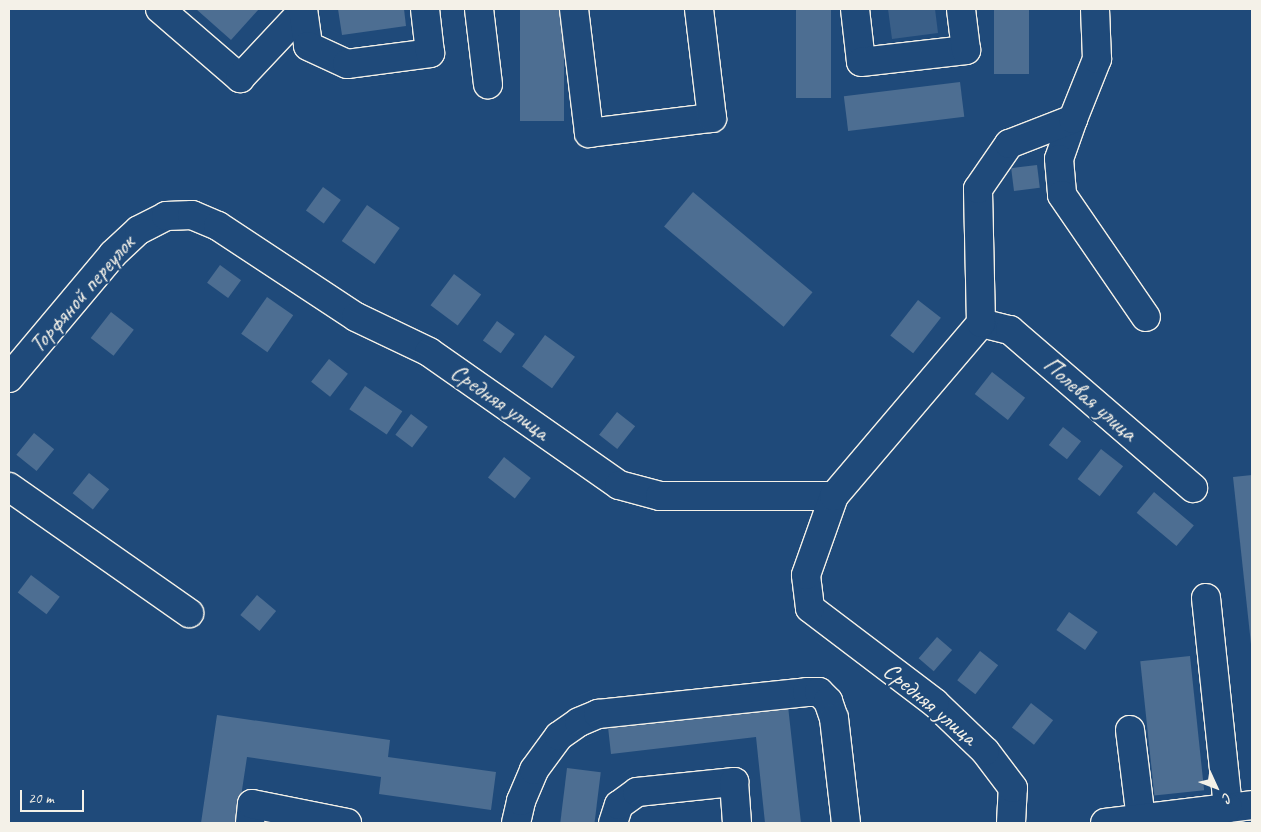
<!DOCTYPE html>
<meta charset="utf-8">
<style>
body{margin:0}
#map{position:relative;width:1261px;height:832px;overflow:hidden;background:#1f4a7a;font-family:Caveat,sans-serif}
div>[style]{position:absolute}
.green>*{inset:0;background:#3a5f88}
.building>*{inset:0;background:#4d6e92;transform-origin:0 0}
.roads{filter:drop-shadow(1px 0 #f4f1e8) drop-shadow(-1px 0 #f4f1e8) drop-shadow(0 1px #f4f1e8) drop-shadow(0 -1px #f4f1e8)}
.minor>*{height:28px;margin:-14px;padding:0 14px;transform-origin:14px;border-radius:14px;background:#1f4a7a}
span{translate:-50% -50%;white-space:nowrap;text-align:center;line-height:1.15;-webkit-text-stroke:4.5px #1f4a7a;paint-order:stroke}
.street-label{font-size:24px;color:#f4f1e8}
.frame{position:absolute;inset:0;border:10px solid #f4f1e8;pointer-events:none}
.north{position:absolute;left:1191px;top:762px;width:50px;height:50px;-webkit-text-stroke:4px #1f4a7a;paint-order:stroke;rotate:133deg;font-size:14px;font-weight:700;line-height:20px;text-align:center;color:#f4f1e8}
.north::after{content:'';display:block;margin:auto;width:18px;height:22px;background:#f4f1e8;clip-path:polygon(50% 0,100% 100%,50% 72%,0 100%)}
.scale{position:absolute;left:20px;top:790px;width:64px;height:22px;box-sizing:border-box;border:2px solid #f4f1e8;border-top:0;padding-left:6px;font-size:15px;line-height:18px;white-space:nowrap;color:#f4f1e8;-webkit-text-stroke:4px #1f4a7a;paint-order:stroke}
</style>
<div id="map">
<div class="green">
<i style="clip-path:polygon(888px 9px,935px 9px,938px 33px,892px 39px)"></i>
</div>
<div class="building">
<i style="clip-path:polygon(196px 9px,259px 9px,231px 40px)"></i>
<i style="clip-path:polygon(338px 9px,404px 9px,406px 26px,342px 35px)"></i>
<i style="left:520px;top:9px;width:44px;height:112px"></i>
<i style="left:796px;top:9px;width:35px;height:89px"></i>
<i style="left:994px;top:9px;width:35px;height:65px"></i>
<i style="left:960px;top:82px;width:35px;height:117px;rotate:83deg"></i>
<i style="left:1037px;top:165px;width:23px;height:26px;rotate:83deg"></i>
<i style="left:323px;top:187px;width:22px;height:29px;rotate:36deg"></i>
<i style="left:693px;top:192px;width:156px;height:45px;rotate:40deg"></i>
<i style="left:367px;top:205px;width:40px;height:44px;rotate:35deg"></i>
<i style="left:220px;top:265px;width:26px;height:22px;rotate:36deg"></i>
<i style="left:454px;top:274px;width:34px;height:39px;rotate:37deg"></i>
<i style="left:267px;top:297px;width:32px;height:45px;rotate:35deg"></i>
<i style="left:918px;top:300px;width:29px;height:45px;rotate:38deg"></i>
<i style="left:111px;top:312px;width:29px;height:33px;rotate:38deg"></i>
<i style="left:497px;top:321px;width:22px;height:24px;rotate:36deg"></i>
<i style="left:545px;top:335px;width:37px;height:39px;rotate:36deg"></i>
<i style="left:329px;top:359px;width:24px;height:29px;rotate:38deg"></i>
<i style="left:992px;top:372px;width:42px;height:28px;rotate:38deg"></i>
<i style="left:365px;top:386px;width:45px;height:28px;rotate:34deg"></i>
<i style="left:617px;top:412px;width:23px;height:29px;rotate:38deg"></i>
<i style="left:411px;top:414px;width:21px;height:26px;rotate:37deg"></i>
<i style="left:1063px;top:427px;width:23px;height:23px;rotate:38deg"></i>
<i style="left:34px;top:433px;width:26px;height:28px;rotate:39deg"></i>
<i style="left:1101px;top:449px;width:28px;height:38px;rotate:38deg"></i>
<i style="left:504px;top:457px;width:34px;height:26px;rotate:38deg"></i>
<i style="left:89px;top:473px;width:26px;height:26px;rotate:39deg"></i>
<i style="clip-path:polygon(1252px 475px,1252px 644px,1251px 644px,1233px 477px)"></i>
<i style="left:1154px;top:492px;width:52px;height:27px;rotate:40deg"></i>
<i style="left:31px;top:575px;width:36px;height:22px;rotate:37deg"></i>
<i style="left:257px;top:595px;width:25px;height:26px;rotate:40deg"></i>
<i style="left:1069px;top:612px;width:35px;height:22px;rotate:35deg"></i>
<i style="left:937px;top:637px;width:20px;height:28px;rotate:41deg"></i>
<i style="left:980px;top:651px;width:23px;height:37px;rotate:38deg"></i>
<i style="left:1190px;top:656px;width:135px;height:50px;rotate:84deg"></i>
<i style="clip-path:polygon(787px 697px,801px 823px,765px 823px,756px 737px,611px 754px,607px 718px)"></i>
<i style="left:1031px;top:703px;width:28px;height:31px;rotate:38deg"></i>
<i style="clip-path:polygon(217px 715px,390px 740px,388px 757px,496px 772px,491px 810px,379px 794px,381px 777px,247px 757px,237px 823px,201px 823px)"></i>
<i style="left:567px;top:768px;width:34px;height:55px;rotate:7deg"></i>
</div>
<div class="roads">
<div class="minor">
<i style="left:160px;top:9px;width:106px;rotate:40.8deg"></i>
<i style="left:240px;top:78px;width:92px;rotate:-46.8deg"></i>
<i style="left:303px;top:9px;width:37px;rotate:82deg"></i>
<i style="left:308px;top:46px;width:43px;rotate:24.8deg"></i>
<i style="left:347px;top:64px;width:84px;rotate:-7.5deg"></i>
<i style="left:430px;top:53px;width:44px;rotate:-96.5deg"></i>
<i style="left:479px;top:9px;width:76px;rotate:83.2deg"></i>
<i style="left:574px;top:9px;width:125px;rotate:83.1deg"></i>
<i style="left:589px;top:133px;width:124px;rotate:-7deg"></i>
<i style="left:712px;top:118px;width:110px;rotate:-96.8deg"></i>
<i style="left:855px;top:9px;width:53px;rotate:83.5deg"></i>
<i style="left:861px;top:62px;width:106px;rotate:-6.5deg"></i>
<i style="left:966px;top:50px;width:41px;rotate:-97deg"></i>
<i style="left:1073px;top:119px;width:42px;rotate:109.3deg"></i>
<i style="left:1059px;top:159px;width:36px;rotate:85deg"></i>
<i style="left:1062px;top:195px;width:148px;rotate:55.5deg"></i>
<i style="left:981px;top:323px;width:30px;rotate:14deg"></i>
<i style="left:1010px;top:330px;width:242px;rotate:40.8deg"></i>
<i style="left:9px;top:378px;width:162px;rotate:-50deg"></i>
<i style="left:113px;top:254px;width:35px;rotate:-43deg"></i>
<i style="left:139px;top:230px;width:30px;rotate:-27deg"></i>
<i style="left:166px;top:216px;width:26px;rotate:-2deg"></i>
<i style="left:192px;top:215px;width:28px;rotate:23deg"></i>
<i style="left:218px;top:226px;width:165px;rotate:33.4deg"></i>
<i style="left:356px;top:317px;width:81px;rotate:25.6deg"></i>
<i style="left:429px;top:352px;width:232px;rotate:35deg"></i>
<i style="left:619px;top:485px;width:42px;rotate:15deg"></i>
<i style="left:660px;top:496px;width:174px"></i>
<i style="left:9px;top:487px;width:220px;rotate:35deg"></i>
<i style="left:1206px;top:598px;width:211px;rotate:84deg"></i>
<i style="left:1228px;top:808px;width:24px;rotate:-7deg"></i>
<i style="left:1130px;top:730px;width:90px;rotate:83deg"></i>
<i style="left:250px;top:823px;width:19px;rotate:-84deg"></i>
<i style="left:252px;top:804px;width:97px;rotate:11.3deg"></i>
<i style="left:516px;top:823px;width:23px;rotate:-77deg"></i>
<i style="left:521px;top:801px;width:34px;rotate:-67deg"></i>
<i style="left:534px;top:770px;width:42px;rotate:-53.7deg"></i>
<i style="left:559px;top:736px;width:24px;rotate:-35deg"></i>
<i style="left:579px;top:722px;width:21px;rotate:-23deg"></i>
<i style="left:598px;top:714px;width:210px;rotate:-6deg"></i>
<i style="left:807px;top:692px;width:12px"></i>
<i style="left:819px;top:692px;width:13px;rotate:45deg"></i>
<i style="left:828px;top:701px;width:18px;rotate:71deg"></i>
<i style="left:834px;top:718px;width:106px;rotate:83.5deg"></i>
<i style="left:613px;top:823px;width:19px;rotate:-72deg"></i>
<i style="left:619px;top:805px;width:22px;rotate:-36deg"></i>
<i style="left:637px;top:792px;width:98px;rotate:-5.9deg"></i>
<i style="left:734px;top:782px;width:41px;rotate:85.8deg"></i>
<i style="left:1011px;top:823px;width:35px;rotate:-87deg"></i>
<i style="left:1013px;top:788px;width:46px;rotate:-127.1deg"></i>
<i style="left:985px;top:751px;width:69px;rotate:-136.2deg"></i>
<i style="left:935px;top:703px;width:157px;rotate:-142.8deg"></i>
<i style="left:810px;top:608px;width:33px;rotate:-97deg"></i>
<i style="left:806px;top:575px;width:84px;rotate:-70.5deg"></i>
<i style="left:834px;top:496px;width:227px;rotate:-49.6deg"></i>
<i style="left:981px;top:323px;width:134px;rotate:-91.3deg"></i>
<i style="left:978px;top:189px;width:55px;rotate:-55.4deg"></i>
<i style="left:1009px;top:144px;width:69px;rotate:-21.3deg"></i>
<i style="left:1073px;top:119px;width:65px;rotate:-68.2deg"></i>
<i style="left:1097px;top:59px;width:50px;rotate:-92.3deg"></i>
<i style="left:1105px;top:823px;width:124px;rotate:-7deg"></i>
</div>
</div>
<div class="street-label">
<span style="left:82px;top:294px;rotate:-49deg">Торфяной переулок</span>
<span style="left:1090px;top:399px;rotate:41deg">Полевая улица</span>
<span style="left:500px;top:402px;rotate:35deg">Средняя улица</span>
<span style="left:930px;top:704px;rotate:40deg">Средняя улица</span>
</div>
<div class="frame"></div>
<div class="north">С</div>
<div class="scale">20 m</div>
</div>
